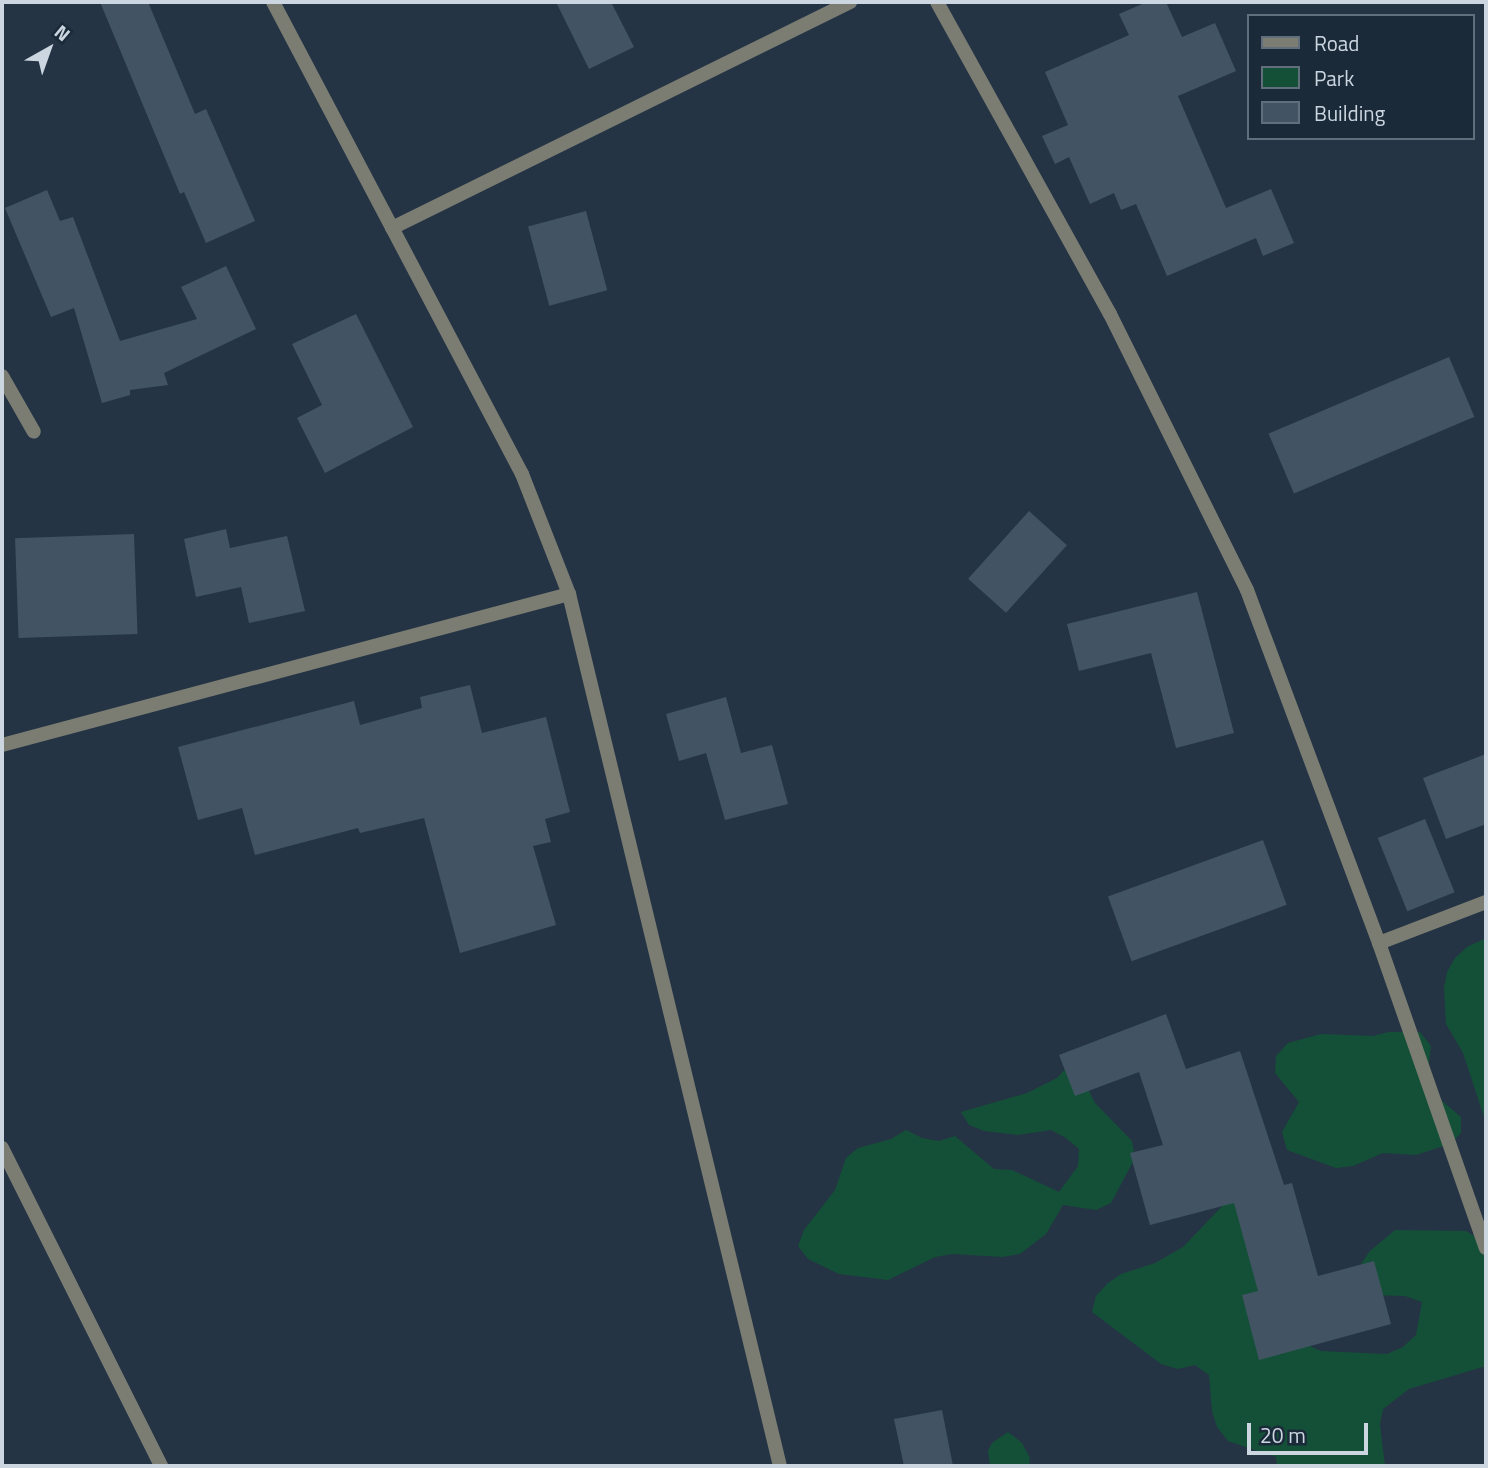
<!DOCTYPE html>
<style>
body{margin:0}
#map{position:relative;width:1488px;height:1468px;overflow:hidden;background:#243444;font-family:"Titillium Web",sans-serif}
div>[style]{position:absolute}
.green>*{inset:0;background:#145037}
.building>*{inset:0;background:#425464;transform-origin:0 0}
.lane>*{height:14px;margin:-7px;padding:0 7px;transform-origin:7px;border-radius:7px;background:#7b7d73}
.street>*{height:14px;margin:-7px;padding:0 7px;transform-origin:7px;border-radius:7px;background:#7b7d73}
span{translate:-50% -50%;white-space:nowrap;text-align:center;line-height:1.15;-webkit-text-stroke:5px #1a2a39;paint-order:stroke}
.frame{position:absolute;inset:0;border:4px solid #ccd6e0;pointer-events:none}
.legend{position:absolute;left:1247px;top:14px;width:228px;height:126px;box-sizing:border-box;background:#1a2a39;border:2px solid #616f7c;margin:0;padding:9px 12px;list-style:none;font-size:21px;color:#ccd6e0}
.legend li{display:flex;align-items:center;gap:14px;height:35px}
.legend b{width:35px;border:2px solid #616f7c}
.north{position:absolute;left:14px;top:14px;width:70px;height:70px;-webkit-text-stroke:5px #1a2a39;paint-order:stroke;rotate:40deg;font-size:19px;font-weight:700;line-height:28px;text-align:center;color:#ccd6e0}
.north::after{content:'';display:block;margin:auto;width:24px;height:32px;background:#ccd6e0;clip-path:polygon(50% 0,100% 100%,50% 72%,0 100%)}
.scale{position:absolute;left:1247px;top:1423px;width:121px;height:32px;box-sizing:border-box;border:4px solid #ccd6e0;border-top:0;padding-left:9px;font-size:21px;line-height:24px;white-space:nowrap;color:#ccd6e0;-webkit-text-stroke:5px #1a2a39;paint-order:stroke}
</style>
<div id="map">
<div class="green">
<i style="clip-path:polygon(1486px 938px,1486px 1123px,1463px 1053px,1446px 1024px,1444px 988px,1447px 972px,1455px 958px,1467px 947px)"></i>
<i style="clip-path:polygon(1389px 1032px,1420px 1032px,1431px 1046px,1427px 1080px,1434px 1094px,1461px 1117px,1461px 1133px,1450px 1144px,1416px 1155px,1383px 1153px,1353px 1166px,1336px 1168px,1287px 1150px,1282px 1132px,1299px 1102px,1275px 1073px,1276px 1056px,1288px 1043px,1321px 1034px,1373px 1036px)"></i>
<i style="clip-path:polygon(1068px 1066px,1087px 1087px,1095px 1103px,1132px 1141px,1135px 1158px,1111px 1203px,1096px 1210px,1063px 1205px,1046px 1234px,1020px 1254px,1003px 1257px,952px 1254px,935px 1257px,888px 1280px,839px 1274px,808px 1259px,798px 1246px,804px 1230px,835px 1190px,846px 1158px,858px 1148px,891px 1139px,906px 1130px,922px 1138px,939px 1141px,955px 1136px,994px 1169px,1012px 1170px,1059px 1192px,1078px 1166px,1079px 1149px,1066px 1138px,1051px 1130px,1018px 1135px,984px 1131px,969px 1125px,961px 1112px,1027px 1093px,1057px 1078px)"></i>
<i style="clip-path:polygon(1246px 1187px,1290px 1337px,1321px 1351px,1387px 1354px,1403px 1347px,1416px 1335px,1422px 1302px,1405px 1296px,1371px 1295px,1360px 1282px,1361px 1264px,1370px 1251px,1395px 1230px,1466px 1231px,1486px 1243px,1486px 1366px,1409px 1389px,1383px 1409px,1380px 1424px,1385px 1466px,1277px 1466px,1276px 1457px,1228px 1441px,1217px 1427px,1212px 1411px,1209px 1375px,1195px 1365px,1178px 1369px,1161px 1364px,1092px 1312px,1096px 1296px,1108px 1283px,1121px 1274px,1155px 1263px,1183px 1247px,1231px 1197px)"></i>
<i style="clip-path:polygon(1008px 1432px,1022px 1443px,1030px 1458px,1029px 1466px,990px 1466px,988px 1451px,992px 1443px)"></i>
</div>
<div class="building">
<i style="clip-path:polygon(100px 2px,148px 2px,195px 114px,206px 109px,255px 221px,206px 243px,184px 192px,180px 194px)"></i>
<i style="clip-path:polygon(556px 2px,611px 2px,634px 47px,589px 69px)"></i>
<i style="clip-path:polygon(1147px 2px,1166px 2px,1182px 37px,1215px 23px,1236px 71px,1178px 96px,1226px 208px,1271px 189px,1294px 243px,1263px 256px,1256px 238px,1167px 276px,1136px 204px,1121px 210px,1114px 193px,1090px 204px,1069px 157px,1055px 164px,1042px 136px,1068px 125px,1045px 72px,1129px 35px,1119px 14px)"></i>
<i style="clip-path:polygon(47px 190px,60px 221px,73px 217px,120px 341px,197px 319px,181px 287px,226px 266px,256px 329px,164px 373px,168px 385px,130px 390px,130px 395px,102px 403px,74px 308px,51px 317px,5px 208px)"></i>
<i style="left:586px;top:211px;width:82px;height:60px;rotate:75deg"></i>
<i style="clip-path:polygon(356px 314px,413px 427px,325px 473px,297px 418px,322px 405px,292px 344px)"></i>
<i style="left:1449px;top:357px;width:65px;height:196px;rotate:67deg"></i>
<i style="left:1029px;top:511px;width:51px;height:91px;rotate:42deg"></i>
<i style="clip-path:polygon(226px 529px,230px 548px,287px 536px,305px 611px,249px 623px,241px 587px,196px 597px,184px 539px)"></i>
<i style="left:134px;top:534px;width:100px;height:119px;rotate:88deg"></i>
<i style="clip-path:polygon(1197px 592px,1234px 733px,1176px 748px,1151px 653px,1079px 671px,1067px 624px)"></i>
<i style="clip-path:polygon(470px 685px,482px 733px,546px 717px,570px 812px,545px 819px,551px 842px,533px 846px,556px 925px,460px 953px,424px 818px,360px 833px,358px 828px,255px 855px,242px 808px,198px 820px,178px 747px,354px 701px,360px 725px,422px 708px,420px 697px)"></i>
<i style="clip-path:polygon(726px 697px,741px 753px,772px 745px,788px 804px,725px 820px,706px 753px,679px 761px,666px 714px)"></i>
<i style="clip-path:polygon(1486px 754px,1486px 824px,1446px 839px,1423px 778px)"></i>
<i style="left:1425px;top:819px;width:79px;height:51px;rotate:68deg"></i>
<i style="left:1263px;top:840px;width:69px;height:165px;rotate:70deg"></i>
<i style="clip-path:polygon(1166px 1014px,1186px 1069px,1240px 1051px,1284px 1185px,1292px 1183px,1318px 1276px,1374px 1261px,1391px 1324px,1259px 1360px,1242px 1295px,1258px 1291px,1234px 1203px,1150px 1225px,1130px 1153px,1163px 1145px,1139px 1072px,1075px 1096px,1059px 1055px)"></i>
<i style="clip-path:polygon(942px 1410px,953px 1466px,904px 1466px,894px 1419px)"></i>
</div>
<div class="lane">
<i style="left:2px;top:376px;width:64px;rotate:60.3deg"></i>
</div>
<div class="street">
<i style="left:273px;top:2px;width:534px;rotate:62.19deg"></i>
<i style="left:522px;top:474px;width:129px;rotate:68.6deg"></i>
<i style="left:569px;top:594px;width:897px;rotate:76.4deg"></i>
<i style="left:937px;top:2px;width:357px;rotate:61deg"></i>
<i style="left:1110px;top:314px;width:308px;rotate:63.6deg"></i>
<i style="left:1247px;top:590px;width:377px;rotate:69.5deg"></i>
<i style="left:1379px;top:943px;width:323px;rotate:70.7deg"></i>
<i style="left:392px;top:228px;width:511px;rotate:-26.26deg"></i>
<i style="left:2px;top:745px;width:587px;rotate:-14.91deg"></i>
<i style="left:1379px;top:943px;width:115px;rotate:-21deg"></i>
<i style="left:2px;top:1148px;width:356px;rotate:63.4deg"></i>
</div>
<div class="frame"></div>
<ul class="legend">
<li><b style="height:9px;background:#7b7d73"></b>Road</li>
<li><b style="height:19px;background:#145037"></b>Park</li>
<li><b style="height:19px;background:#425464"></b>Building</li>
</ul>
<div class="north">N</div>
<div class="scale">20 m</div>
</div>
